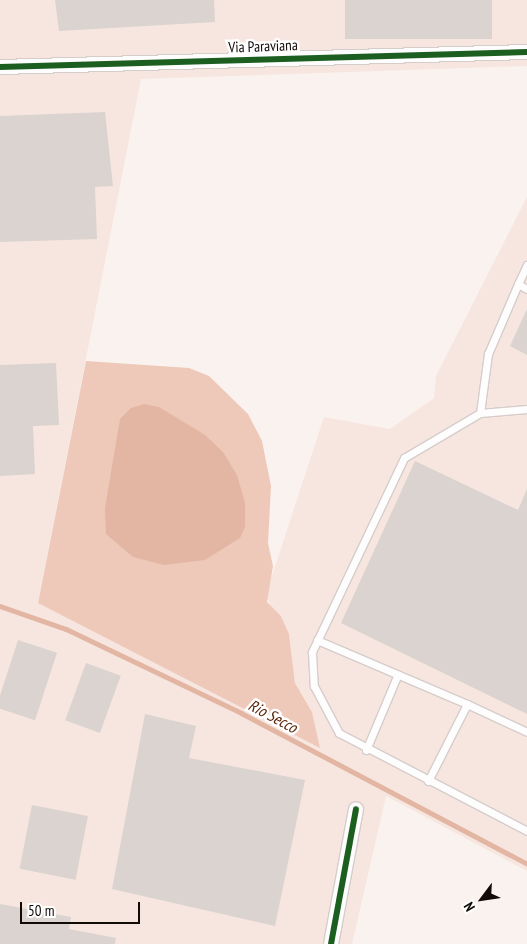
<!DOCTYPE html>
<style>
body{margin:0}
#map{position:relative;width:527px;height:944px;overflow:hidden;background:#faf2ef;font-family:"PT Sans Narrow",sans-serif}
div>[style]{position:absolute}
.built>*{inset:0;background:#f7e6df}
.forest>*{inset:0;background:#eec9b9}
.water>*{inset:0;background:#e2b6a3}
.stream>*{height:5px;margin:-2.5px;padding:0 2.5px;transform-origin:2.5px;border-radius:2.5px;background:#e2b6a3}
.building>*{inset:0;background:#dbd3cf;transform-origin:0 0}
.roads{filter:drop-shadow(1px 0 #d5cdca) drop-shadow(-1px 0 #d5cdca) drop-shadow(0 1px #d5cdca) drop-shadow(0 -1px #d5cdca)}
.lane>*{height:7px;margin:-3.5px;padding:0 3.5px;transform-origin:3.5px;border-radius:3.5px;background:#fefdfd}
.street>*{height:14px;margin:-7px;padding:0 7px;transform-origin:7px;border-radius:7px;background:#fefdfd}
.cycleway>*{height:6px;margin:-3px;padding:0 3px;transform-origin:3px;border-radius:3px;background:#1b5e20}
span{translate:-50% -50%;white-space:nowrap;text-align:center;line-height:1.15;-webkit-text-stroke:5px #fff;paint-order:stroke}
.street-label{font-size:15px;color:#110a07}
.water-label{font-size:16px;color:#5c2609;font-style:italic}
.north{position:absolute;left:457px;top:874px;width:50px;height:50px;-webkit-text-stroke:4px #fff;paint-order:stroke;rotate:239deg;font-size:14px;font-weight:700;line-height:20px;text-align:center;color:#110a07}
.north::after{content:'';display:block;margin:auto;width:18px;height:22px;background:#110a07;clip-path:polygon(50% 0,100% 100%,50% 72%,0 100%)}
.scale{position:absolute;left:20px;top:902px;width:120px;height:22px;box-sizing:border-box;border:2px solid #110a07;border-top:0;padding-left:6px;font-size:15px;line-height:18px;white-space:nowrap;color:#110a07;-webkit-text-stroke:4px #fff;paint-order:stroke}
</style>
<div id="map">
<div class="built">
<i style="clip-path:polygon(0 0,527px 0,527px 66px,141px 79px,38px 602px,312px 712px,295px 683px,289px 634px,281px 616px,271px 609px,266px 594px,324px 417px,390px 429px,434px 398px,436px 376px,527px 197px,527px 871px,386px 796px,352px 944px,0 944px)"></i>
</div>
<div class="forest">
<i style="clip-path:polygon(86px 361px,189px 368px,209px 376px,248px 414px,262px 441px,271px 486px,268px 543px,273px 566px,267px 602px,281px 616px,289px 634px,295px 683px,312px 712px,320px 748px,38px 603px)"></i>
</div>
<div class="water">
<i style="clip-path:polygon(144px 404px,159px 407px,205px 435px,223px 452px,237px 475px,245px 503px,245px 527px,240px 538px,205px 560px,164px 565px,133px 557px,106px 534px,105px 508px,120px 419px,131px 408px)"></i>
</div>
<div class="stream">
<i style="left:0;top:606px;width:70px;rotate:19.2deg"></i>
<i style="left:66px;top:629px;width:194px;rotate:25.6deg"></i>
<i style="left:241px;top:713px;width:323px;rotate:27.8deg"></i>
</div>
<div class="building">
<i style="clip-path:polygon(55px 0,214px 0,215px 22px,59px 31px)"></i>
<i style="left:345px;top:0;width:147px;height:39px"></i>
<i style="clip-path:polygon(105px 112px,113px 186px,95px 187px,97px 239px,0 242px,0 116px)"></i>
<i style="clip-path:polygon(527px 309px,527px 355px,510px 346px)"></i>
<i style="clip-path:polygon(56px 363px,59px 425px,33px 426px,35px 474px,0 476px,0 365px)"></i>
<i style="clip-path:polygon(415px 461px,518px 510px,527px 489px,527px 714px,341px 623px)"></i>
<i style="left:18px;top:640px;width:41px;height:71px;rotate:18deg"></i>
<i style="left:86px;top:663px;width:37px;height:61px;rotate:20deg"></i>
<i style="clip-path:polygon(145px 714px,196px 726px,189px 758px,305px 780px,275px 926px,112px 889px)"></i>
<i style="left:32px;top:805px;width:57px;height:65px;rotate:11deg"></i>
<i style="clip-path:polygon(0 904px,71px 917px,69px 929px,116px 938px,115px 944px,0 944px)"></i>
</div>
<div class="roads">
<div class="lane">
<i style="left:518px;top:284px;width:21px;rotate:-65deg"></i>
<i style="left:527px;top:409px;width:47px;rotate:175.1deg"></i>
<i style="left:480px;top:413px;width:88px;rotate:149.4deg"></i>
<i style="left:404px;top:458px;width:215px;rotate:115.4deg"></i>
<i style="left:312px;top:652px;width:34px;rotate:87deg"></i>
<i style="left:314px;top:686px;width:53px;rotate:62deg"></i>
<i style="left:339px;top:733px;width:212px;rotate:27.5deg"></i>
<i style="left:480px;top:413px;width:60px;rotate:-82.3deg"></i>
<i style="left:488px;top:354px;width:76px;rotate:-66.8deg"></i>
<i style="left:518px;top:284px;width:10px;rotate:29deg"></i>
<i style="left:317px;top:640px;width:163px;rotate:23.1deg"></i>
<i style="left:366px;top:750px;width:82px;rotate:-67.2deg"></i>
<i style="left:428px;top:781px;width:86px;rotate:-63.1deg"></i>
<i style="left:467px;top:704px;width:66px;rotate:25deg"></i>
</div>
<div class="street">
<i style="left:0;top:67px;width:527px;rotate:-1.63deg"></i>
<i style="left:331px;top:944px;width:137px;rotate:-79.5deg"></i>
</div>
</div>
<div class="cycleway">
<i style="left:0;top:67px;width:527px;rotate:-1.63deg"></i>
<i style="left:331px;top:944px;width:137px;rotate:-79.5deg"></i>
</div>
<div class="street-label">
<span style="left:263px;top:46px;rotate:-2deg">Via Paraviana</span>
</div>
<div class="water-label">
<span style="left:273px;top:716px;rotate:28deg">Rio Secco</span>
</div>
<div class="north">N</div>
<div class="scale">50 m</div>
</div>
